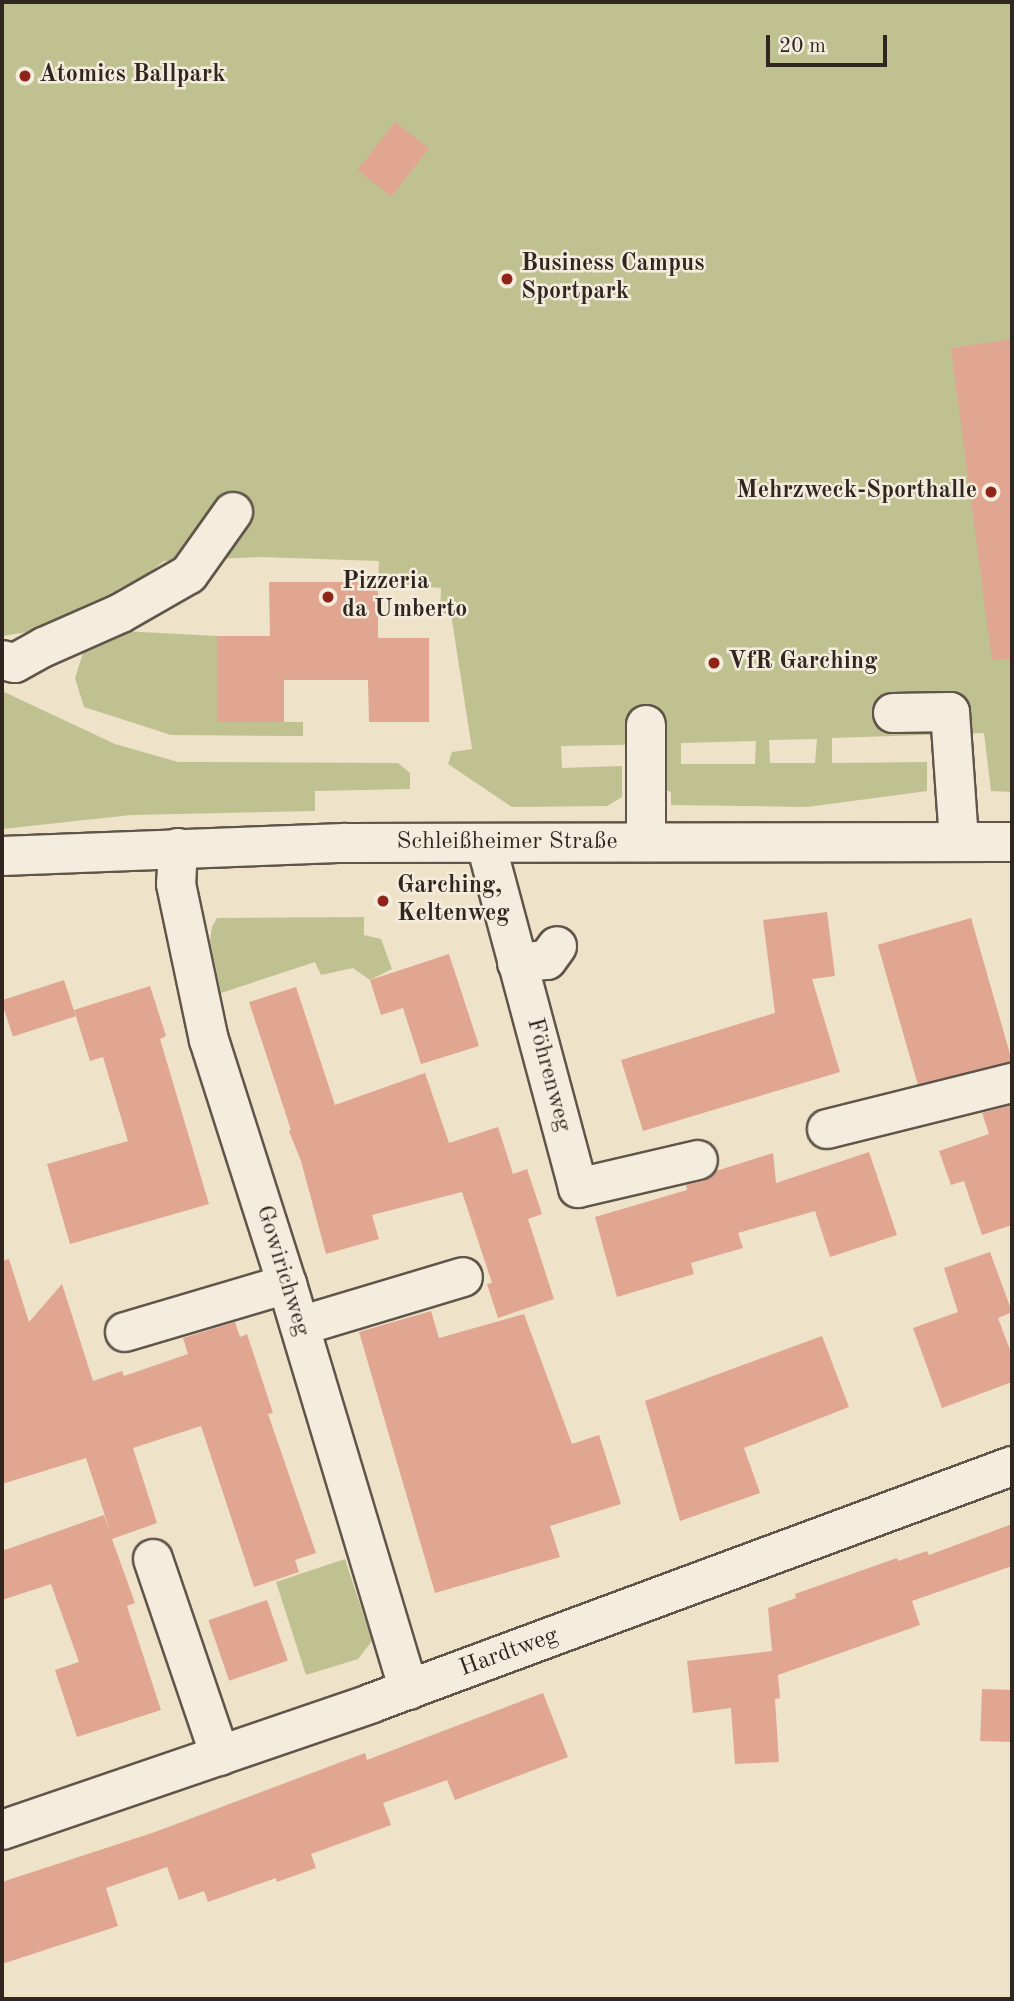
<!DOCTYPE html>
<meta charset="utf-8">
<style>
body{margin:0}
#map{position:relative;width:1014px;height:2001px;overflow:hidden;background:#eee2c9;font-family:"Old Standard TT",serif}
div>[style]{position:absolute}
.green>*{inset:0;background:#bfc191}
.building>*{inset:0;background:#e0a691;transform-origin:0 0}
.roads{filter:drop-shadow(2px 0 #60554a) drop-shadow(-2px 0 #60554a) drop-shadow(0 2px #60554a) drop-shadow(0 -2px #60554a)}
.minor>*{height:38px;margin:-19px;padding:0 19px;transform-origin:19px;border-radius:19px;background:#f4ecdc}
.dots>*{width:19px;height:19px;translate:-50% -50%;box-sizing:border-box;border:4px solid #f4ecdc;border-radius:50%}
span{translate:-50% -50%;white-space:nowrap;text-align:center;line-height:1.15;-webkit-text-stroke:5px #f4ecdc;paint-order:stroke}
.poi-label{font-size:24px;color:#31261f;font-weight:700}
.left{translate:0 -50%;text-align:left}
.right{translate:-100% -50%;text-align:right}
.street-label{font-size:24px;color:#31261f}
.frame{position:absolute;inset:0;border:4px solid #31261f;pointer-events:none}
.scale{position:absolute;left:766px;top:35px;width:121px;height:32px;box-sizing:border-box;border:4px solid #31261f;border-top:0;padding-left:9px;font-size:21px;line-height:24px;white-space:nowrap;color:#31261f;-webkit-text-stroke:5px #f4ecdc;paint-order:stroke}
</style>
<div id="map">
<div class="green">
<i style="clip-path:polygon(evenodd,2px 2px,1012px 2px,1012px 792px,991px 791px,984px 733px,832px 738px,832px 763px,927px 762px,927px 791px,807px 807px,671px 805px,671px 792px,666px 790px,665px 744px,561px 746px,562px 768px,622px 766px,622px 797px,607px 806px,512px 807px,448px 764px,452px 752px,472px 749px,451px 614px,440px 614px,441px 588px,378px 582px,379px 561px,261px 557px,164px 561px,108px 605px,53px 628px,2px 636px,2px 2px,817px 739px,815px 763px,770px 763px,769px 740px,817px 739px,2px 2px,756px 741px,755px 764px,681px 764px,681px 743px,756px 741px)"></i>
<i style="clip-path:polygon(121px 631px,217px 636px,284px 722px,303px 722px,303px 736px,171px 735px,84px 707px,75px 678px,84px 650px)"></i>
<i style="clip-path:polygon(2px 691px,115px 744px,178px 762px,398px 763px,410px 773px,410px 789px,315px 791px,315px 811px,131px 815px,2px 829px)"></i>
<i style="clip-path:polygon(364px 917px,364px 935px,381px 939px,392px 969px,370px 980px,353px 968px,321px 975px,315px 962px,221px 993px,210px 941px,212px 927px,217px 918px)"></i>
<i style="clip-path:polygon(345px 1559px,372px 1641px,358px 1659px,306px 1675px,276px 1582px)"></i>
</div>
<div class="building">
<i style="left:395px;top:122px;width:43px;height:61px;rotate:38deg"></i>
<i style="clip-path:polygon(1012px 339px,1012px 659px,992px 660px,951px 348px)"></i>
<i style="clip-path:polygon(269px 582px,378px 582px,378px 638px,429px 638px,429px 722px,369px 722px,368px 680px,284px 680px,284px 722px,217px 722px,217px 636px,270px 636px)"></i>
<i style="clip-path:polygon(827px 912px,835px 976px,812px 979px,840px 1072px,643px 1131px,621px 1060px,775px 1013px,763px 920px)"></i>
<i style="left:971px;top:918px;width:150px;height:97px;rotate:74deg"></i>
<i style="clip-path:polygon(449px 954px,479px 1046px,421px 1064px,403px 1008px,381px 1015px,370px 980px)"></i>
<i style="left:64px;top:980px;width:38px;height:66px;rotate:72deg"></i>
<i style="clip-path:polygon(150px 986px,166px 1036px,160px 1039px,209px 1204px,70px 1244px,47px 1164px,128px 1141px,103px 1057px,90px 1061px,74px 1010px)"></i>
<i style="clip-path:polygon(296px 987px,335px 1105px,425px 1073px,449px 1143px,498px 1127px,513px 1174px,527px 1169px,542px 1214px,528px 1219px,554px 1299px,498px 1318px,487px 1284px,492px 1283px,462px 1192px,372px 1215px,379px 1239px,326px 1254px,301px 1161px,289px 1131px,291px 1130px,249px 1002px)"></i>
<i style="clip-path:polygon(1012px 1105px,1012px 1225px,982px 1235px,964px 1181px,951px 1185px,939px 1151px,989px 1134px,982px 1113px)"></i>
<i style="clip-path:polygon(869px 1152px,897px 1235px,830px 1257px,815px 1211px,738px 1233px,743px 1248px,691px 1263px,694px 1274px,617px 1297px,595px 1217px,687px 1190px,686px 1185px,704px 1181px,716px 1171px,773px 1153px,776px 1183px)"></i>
<i style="clip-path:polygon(990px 1252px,1012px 1312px,998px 1318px,1012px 1355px,1012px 1382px,942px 1408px,913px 1328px,958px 1312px,944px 1268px)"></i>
<i style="clip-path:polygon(9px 1259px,29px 1322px,62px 1284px,93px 1381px,122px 1371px,124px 1376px,188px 1354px,183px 1338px,235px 1322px,240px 1337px,247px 1334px,273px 1413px,268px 1414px,316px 1553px,295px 1560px,299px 1572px,254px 1587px,201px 1426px,133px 1448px,157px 1523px,112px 1539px,135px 1603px,127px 1606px,161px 1710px,77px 1737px,55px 1670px,79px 1662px,51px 1584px,2px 1600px,2px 1551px,104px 1515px,111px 1534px,86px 1458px,2px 1484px,2px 1261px)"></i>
<i style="clip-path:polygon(431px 1311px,439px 1338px,524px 1314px,572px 1444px,599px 1435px,621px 1504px,550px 1526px,560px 1557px,435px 1593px,359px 1332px)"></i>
<i style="clip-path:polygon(822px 1336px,849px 1407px,744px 1448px,760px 1493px,680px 1521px,645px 1401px)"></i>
<i style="clip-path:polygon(1012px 1524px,1012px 1566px,912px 1601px,920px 1625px,778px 1675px,780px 1698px,775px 1699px,779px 1762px,735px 1764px,731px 1708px,693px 1713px,687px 1661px,772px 1651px,768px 1608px,796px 1598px,795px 1594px,897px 1558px,898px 1561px,927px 1551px,929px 1555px)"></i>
<i style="left:267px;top:1600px;width:64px;height:62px;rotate:71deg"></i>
<i style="left:982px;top:1689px;width:30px;height:52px;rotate:2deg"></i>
<i style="clip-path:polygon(543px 1693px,568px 1757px,455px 1800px,447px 1780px,383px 1803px,391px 1825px,311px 1854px,316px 1868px,277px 1882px,276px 1878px,208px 1902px,204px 1891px,179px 1900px,167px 1867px,106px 1888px,118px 1926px,2px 1964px,2px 1882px,155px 1832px,365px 1753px,367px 1760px)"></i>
</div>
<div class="roads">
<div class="minor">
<i style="left:2px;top:660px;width:13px;rotate:13deg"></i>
<i style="left:15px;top:663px;width:33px;rotate:-29deg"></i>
<i style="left:44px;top:647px;width:84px;rotate:-23.8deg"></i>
<i style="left:121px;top:613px;width:78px;rotate:-29.8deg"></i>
<i style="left:189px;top:574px;width:76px;rotate:-54.6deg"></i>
<i style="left:893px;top:713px;width:57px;rotate:-1deg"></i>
<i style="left:950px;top:712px;width:130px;rotate:86deg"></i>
<i style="left:646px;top:842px;width:117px;rotate:-90deg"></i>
<i style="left:486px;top:844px;width:356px;rotate:75deg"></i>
<i style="left:578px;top:1188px;width:123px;rotate:-13.1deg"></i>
<i style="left:178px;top:848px;width:36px;rotate:93deg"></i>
<i style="left:176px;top:884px;width:159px;rotate:78.1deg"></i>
<i style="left:209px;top:1040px;width:256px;rotate:72.3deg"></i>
<i style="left:287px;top:1284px;width:424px;rotate:73.3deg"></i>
<i style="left:2px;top:856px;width:342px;rotate:-2.2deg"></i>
<i style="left:344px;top:843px;width:668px;rotate:-0.09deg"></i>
<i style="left:517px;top:963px;width:30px;rotate:-6deg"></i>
<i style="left:547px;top:960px;width:17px;rotate:-54deg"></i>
<i style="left:827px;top:1129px;width:191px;rotate:-14deg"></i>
<i style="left:300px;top:1326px;width:170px;rotate:-16.7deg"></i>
<i style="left:125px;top:1332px;width:169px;rotate:-16.5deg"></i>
<i style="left:153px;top:1559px;width:208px;rotate:71.2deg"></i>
<i style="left:2px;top:1830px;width:391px;rotate:-18.9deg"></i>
<i style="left:372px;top:1703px;width:682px;rotate:-20.32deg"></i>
</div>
</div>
<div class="dots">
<i style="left:25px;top:76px;background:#8f2418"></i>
<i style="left:507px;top:279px;background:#8f2418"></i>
<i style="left:991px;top:492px;background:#8f2418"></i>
<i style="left:328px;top:597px;background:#8f2418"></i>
<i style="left:714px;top:663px;background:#8f2418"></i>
<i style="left:383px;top:901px;background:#8f2418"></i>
</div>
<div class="poi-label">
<span class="left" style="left:39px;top:76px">Atomics Ballpark</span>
<span class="left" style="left:521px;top:279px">Business Campus<br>Sportpark</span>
<span class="right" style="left:977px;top:492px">Mehrzweck-Sporthalle</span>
<span class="left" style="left:342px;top:597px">Pizzeria<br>da Umberto</span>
<span class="left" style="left:728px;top:663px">VfR Garching</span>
<span class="left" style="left:397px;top:901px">Garching,<br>Keltenweg</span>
</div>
<div class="street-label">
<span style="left:507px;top:843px">Schleißheimer Straße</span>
<span style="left:548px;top:1075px;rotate:75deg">Föhrenweg</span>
<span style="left:282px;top:1271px;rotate:73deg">Gowirichweg</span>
<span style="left:509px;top:1653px;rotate:-20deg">Hardtweg</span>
</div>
<div class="frame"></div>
<div class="scale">20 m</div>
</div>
